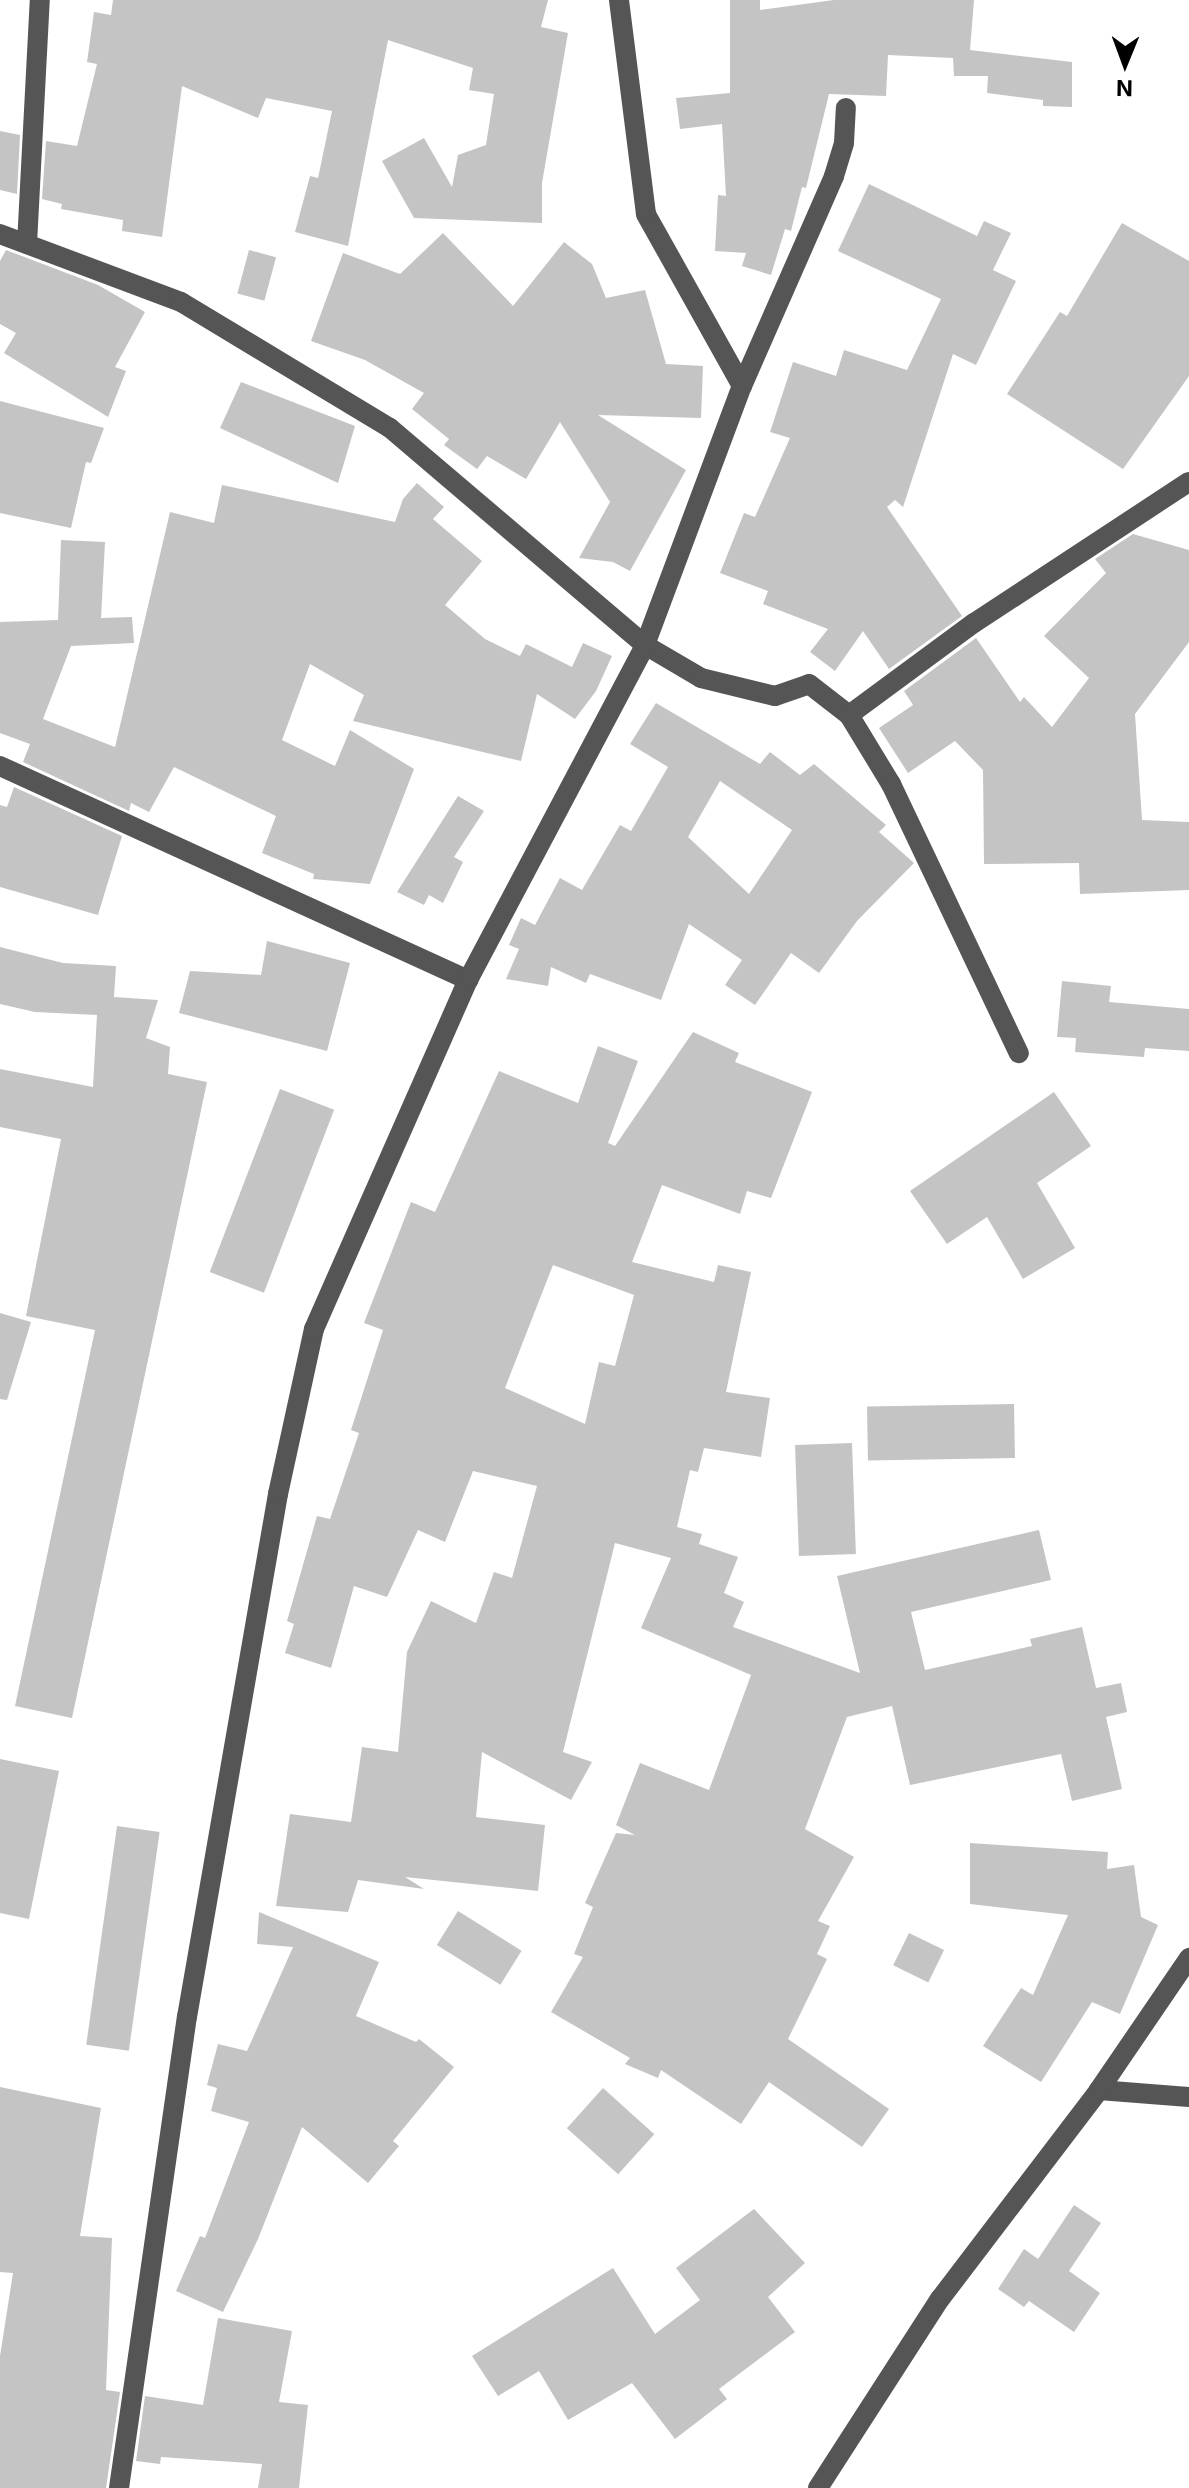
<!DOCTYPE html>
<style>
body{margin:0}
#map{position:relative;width:1189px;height:2488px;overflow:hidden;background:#fff;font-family:Inter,sans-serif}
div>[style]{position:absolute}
.building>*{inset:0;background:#c4c4c4;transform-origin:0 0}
.minor>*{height:20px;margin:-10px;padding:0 10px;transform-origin:10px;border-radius:10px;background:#555}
span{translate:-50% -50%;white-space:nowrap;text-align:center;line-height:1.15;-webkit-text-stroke:7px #fff;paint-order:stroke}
.north{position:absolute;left:1085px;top:24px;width:80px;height:80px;-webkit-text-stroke:6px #fff;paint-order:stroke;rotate:181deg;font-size:22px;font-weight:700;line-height:32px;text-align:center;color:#000}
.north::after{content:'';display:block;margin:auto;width:28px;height:36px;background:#000;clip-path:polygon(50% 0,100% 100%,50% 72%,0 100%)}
</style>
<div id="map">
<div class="building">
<i style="clip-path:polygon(113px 0,548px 0,541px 27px,568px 33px,542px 183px,542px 223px,414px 218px,382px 161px,424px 138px,452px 187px,458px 155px,486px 145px,494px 94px,469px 90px,473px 68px,388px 40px,348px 246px,295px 232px,310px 176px,318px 178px,332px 111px,266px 98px,258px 118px,182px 86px,162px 237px,122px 231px,123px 220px,61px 209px,62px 204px,42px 199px,46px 141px,77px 146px,97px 64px,87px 62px,94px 12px,111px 15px)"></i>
<i style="clip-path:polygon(730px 0,760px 0,760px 10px,834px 0,974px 0,970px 50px,1072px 62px,1072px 107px,1043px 106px,1043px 100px,987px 93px,988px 76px,954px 76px,953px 58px,888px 55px,886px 96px,829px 94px,806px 188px,802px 187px,791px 231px,785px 229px,771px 275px,742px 266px,746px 253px,715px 251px,718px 195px,726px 196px,722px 124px,680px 129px,676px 98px,730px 93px)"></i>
<i style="clip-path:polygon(0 131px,20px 135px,17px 194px,0 190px)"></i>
<i style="clip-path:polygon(869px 184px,977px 236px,984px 221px,1011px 233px,993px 270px,1016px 281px,976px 365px,953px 354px,903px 507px,895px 500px,887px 507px,962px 616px,889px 669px,863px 631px,835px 671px,810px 652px,828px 629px,763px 604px,768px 591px,720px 573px,744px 513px,755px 517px,790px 438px,770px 432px,793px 362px,836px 376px,844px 350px,907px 370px,941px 299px,838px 251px)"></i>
<i style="clip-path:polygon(1122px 223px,1189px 261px,1189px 376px,1123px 469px,1007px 394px,1060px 312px,1067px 316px)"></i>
<i style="clip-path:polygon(443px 233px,513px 306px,564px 242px,592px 264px,606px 298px,645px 290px,666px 364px,703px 366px,701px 418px,598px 415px,686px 470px,630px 571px,613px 562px,579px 558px,610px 502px,560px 422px,526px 479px,487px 456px,477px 469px,444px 445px,449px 439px,412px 409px,424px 393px,365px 360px,311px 341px,343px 253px,400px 274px)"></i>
<i style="clip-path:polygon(6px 250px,98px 285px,145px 312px,115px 367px,126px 371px,108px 417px,4px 353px,16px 333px,0 324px,0 261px)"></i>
<i style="left:249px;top:250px;width:28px;height:45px;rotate:15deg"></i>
<i style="clip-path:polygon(241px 382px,355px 426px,338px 483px,220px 428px)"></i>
<i style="clip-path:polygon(0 401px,104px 428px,91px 463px,86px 462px,71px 528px,0 513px)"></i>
<i style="clip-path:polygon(417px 483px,444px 507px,433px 519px,482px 561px,445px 605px,485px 639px,520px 656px,526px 644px,572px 667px,583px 643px,612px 656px,596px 691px,575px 719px,537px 694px,521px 761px,353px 721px,364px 695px,310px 664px,282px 740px,335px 766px,350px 730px,414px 769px,370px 884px,313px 879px,314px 874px,262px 853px,276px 816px,174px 767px,149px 812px,131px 803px,129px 811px,23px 762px,30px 744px,0 733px,0 622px,58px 620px,61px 540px,105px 542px,101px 618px,132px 617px,134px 643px,71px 646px,43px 719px,115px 747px,170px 512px,214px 523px,222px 485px,395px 522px,403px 499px)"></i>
<i style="clip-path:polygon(1133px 534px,1189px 550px,1189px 642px,1135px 714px,1142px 820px,1189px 822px,1189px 890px,1080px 894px,1079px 863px,984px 864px,983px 770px,955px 741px,908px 773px,879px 728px,913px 705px,904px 691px,976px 638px,1020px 702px,1024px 697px,1052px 727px,1089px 678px,1044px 636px,1106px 573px,1095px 559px)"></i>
<i style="clip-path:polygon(evenodd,656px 703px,760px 764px,770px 752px,800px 775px,814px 764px,886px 825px,879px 832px,914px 863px,857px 921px,819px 973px,791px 953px,755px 1005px,725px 985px,742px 960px,689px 924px,661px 1000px,590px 974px,586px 983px,551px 967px,548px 986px,506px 979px,519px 949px,509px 945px,521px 918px,535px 925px,560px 878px,582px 890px,620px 825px,631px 831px,668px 767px,630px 744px,656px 703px,720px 781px,792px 830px,749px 894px,688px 837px,720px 781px)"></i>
<i style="clip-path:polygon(14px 787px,122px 836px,98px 915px,0 887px,0 805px,7px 807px)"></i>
<i style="clip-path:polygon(458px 796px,484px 811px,454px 857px,463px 862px,443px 903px,429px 895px,424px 905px,397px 892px)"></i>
<i style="clip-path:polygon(267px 941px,350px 963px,327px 1051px,179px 1013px,190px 971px,261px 975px)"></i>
<i style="clip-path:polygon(0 947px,63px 963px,116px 966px,114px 997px,158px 1000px,146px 1038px,170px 1047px,168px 1074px,207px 1082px,72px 1718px,15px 1706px,95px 1330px,26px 1316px,61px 1139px,0 1127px,0 1069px,93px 1087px,97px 1015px,35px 1012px,0 1004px)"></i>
<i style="clip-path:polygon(1062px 981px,1111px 986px,1109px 1002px,1189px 1009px,1189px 1051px,1145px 1048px,1144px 1057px,1075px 1052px,1076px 1038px,1057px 1037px)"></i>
<i style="clip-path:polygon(evenodd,693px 1032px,739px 1053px,735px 1062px,812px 1092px,771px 1198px,747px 1191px,740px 1214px,662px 1185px,632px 1262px,714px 1282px,718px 1265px,751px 1272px,726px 1392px,770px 1398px,761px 1457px,704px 1448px,698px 1472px,690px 1470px,677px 1527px,702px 1534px,699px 1544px,738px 1557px,724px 1593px,744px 1602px,733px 1627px,860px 1673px,837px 1576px,1039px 1530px,1051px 1580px,911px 1612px,925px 1670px,1032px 1646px,1030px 1639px,1082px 1627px,1096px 1688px,1121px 1683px,1127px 1712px,1106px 1717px,1122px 1789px,1072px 1801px,1061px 1754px,910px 1785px,892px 1706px,847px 1717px,805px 1829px,854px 1857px,818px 1921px,830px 1926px,817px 1954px,827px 1959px,788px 2039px,889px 2109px,862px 2147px,769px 2082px,741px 2124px,661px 2070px,658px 2078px,625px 2064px,630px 2058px,551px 2012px,583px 1957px,574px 1954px,593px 1907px,585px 1903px,616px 1833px,635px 1835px,616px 1825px,640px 1763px,709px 1790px,751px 1675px,641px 1628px,671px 1558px,615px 1543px,563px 1752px,592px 1762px,571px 1800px,482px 1752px,476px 1817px,545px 1825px,538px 1891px,405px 1877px,424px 1889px,358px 1880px,348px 1912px,276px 1906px,290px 1814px,351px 1822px,362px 1747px,398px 1752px,407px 1652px,431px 1601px,476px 1623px,494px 1572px,512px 1578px,537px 1486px,473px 1471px,445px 1542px,418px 1530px,387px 1597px,354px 1586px,331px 1668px,285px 1653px,294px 1624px,287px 1621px,317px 1516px,330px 1519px,359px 1433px,351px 1430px,383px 1330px,364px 1323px,411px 1202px,435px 1212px,499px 1071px,578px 1103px,598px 1046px,638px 1061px,608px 1143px,615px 1146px,693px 1032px,553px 1265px,634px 1295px,615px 1366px,599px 1362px,585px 1424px,505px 1388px,553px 1265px)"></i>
<i style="left:280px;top:1089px;width:58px;height:196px;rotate:21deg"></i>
<i style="clip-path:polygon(1054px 1092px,1091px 1146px,1037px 1183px,1075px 1248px,1023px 1279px,987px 1217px,947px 1244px,910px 1191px)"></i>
<i style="clip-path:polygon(0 1313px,31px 1322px,7px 1400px,0 1399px)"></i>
<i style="left:1014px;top:1404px;width:54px;height:147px;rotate:89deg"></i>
<i style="left:852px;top:1443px;width:111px;height:57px;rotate:88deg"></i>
<i style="clip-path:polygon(0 1759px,59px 1771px,29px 1919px,0 1913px)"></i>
<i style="left:117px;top:1826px;width:43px;height:221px;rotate:8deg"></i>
<i style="clip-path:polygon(970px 1843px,1108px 1852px,1107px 1869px,1134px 1865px,1141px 1917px,1158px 1925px,1120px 2014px,1092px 2002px,1041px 2082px,983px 2046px,1021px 1988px,1033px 1995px,1068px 1915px,970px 1904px)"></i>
<i style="left:458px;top:1911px;width:75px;height:40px;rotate:32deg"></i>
<i style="clip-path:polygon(259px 1912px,379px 1962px,356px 2016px,416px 2042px,419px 2039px,454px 2067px,393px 2141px,399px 2146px,368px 2183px,302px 2127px,258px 2239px,223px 2312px,176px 2291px,200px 2236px,205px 2238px,249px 2122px,211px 2111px,217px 2088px,207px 2085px,218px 2044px,247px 2051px,293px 1947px,257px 1944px)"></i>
<i style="left:909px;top:1933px;width:39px;height:36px;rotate:26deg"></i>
<i style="clip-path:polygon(0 2087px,101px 2108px,80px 2236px,112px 2238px,106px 2390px,120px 2392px,106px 2488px,0 2488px,0 2356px,13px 2273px,0 2272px)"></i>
<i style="left:603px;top:2088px;width:69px;height:54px;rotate:42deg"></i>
<i style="clip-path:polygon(1074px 2205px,1101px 2223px,1069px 2271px,1100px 2293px,1074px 2332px,1029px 2301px,1024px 2307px,998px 2289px,1024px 2249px,1038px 2259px)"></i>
<i style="clip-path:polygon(754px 2209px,805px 2263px,768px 2297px,795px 2332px,719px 2389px,727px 2399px,675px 2439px,632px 2383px,568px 2420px,539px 2371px,498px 2396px,472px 2356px,613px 2268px,655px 2334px,700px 2300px,676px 2268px)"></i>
<i style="clip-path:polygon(218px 2318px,292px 2331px,279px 2402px,308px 2405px,299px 2488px,258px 2488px,262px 2464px,161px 2457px,160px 2464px,136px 2461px,145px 2396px,203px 2405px)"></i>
</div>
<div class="minor">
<i style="left:0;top:234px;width:193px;rotate:20.6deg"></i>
<i style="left:181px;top:302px;width:244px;rotate:31.1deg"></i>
<i style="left:390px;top:428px;width:335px;rotate:40.4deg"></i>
<i style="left:645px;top:645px;width:65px;rotate:30.5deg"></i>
<i style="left:701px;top:678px;width:76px;rotate:13.7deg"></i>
<i style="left:775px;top:696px;width:36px;rotate:-19deg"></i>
<i style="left:809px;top:684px;width:51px;rotate:37.8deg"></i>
<i style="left:849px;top:715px;width:81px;rotate:58.7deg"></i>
<i style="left:891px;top:784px;width:298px;rotate:64.6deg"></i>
<i style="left:27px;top:244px;width:244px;rotate:-87deg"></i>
<i style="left:742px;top:386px;width:229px;rotate:-66.3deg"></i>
<i style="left:834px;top:176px;width:34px;rotate:-73deg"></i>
<i style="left:844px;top:143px;width:35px;rotate:-87deg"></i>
<i style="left:849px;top:715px;width:155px;rotate:-36.4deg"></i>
<i style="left:974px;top:623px;width:257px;rotate:-33.3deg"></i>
<i style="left:0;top:766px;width:515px;rotate:24.57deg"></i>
<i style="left:1099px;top:2090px;width:90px;rotate:4.4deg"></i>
<i style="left:119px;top:2488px;width:476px;rotate:-81.8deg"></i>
<i style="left:187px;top:2017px;width:531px;rotate:-80.13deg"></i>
<i style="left:278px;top:1494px;width:169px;rotate:-77.7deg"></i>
<i style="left:314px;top:1329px;width:381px;rotate:-66.2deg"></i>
<i style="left:468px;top:980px;width:379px;rotate:-62.1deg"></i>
<i style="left:645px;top:645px;width:277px;rotate:-69.5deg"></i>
<i style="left:742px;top:386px;width:197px;rotate:-119.2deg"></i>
<i style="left:646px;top:214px;width:216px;rotate:-97.2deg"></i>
<i style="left:818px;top:2488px;width:225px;rotate:-57.2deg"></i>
<i style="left:940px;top:2299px;width:263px;rotate:-52.7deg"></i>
<i style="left:1099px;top:2090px;width:160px;rotate:-55.7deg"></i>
</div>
<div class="north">N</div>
</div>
